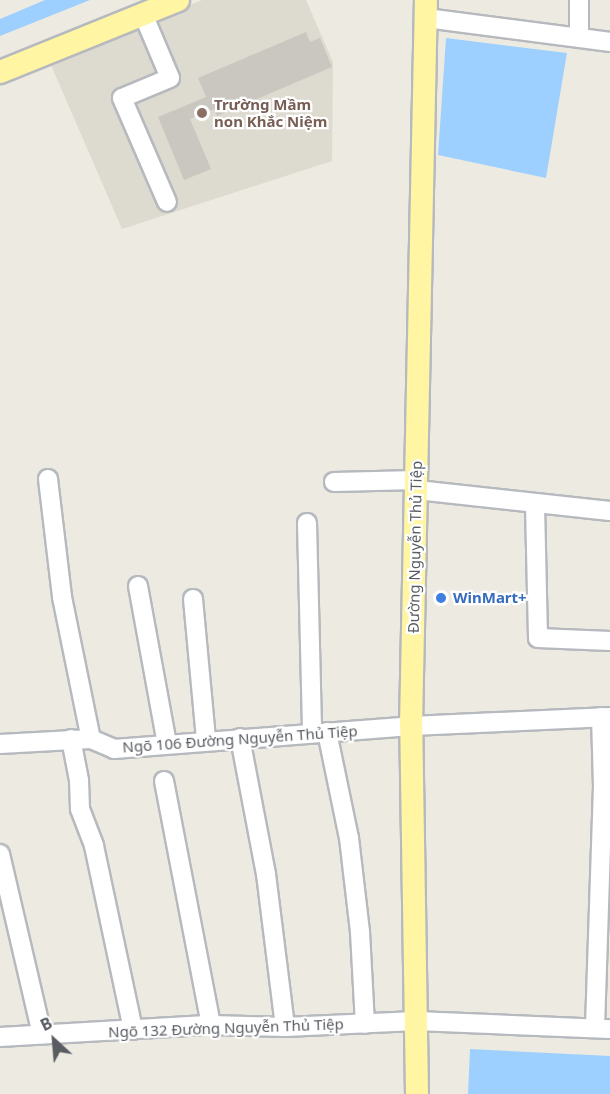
<!DOCTYPE html>
<meta charset="utf-8">
<style>
body{margin:0}
#map{position:relative;width:610px;height:1094px;overflow:hidden;background:#edebe1;font-family:"Noto Sans",sans-serif}
div>[style]{position:absolute}
.education>*{inset:0;background:#dddacf}
.water>*{inset:0;background:#9ed0ff}
.building>*{inset:0;background:#c9c7c0}
.roads{filter:drop-shadow(2px 0 #b6b9be) drop-shadow(-2px 0 #b6b9be) drop-shadow(0 2px #b6b9be) drop-shadow(0 -2px #b6b9be)}
.minor>*{height:18px;margin:-9px;padding:0 9px;transform-origin:9px;border-radius:9px;background:#fff}
.major>*{height:22px;margin:-11px;padding:0 11px;transform-origin:11px;border-radius:11px;background:#fff5a3}
.dots>*{width:16px;height:16px;translate:-50% -50%;box-sizing:border-box;border:3px solid #fff;border-radius:50%}
span{translate:-50% -50%;white-space:nowrap;text-align:center;line-height:1.15;-webkit-text-stroke:4.5px #fff;paint-order:stroke}
.education-label{font-size:15px;color:#785e54;font-weight:700}
.left{translate:0 -50%;text-align:left}
.street-label{font-size:15px;color:#595d62}
.shop-label{font-size:15px;color:#366cbe;font-weight:700}
.north{position:absolute;left:24px;top:1010px;width:60px;height:60px;-webkit-text-stroke:4px #fff;paint-order:stroke;rotate:334deg;font-size:16px;font-weight:700;line-height:24px;text-align:center;color:#595d62}
.north::after{content:'';display:block;margin:auto;width:21px;height:27px;background:#595d62;clip-path:polygon(50% 0,100% 100%,50% 72%,0 100%)}
</style>
<div id="map">
<div class="education">
<i style="clip-path:polygon(202px 0,306px 0,333px 62px,332px 161px,122px 229px,51px 65px)"></i>
</div>
<div class="water">
<i style="clip-path:polygon(45px 0,90px 0,0 36px,0 19px)"></i>
<i style="clip-path:polygon(446px 38px,567px 53px,546px 178px,438px 155px)"></i>
<i style="clip-path:polygon(470px 1049px,610px 1056px,610px 1094px,468px 1094px)"></i>
</div>
<div class="building">
<i style="clip-path:polygon(306px 32px,310px 42px,320px 38px,332px 67px,217px 116px,214px 109px,190px 119px,211px 169px,184px 180px,158px 117px,206px 97px,198px 78px)"></i>
</div>
<div class="roads">
<div class="minor">
<i style="left:143px;top:14px;width:69px;rotate:67.1deg"></i>
<i style="left:170px;top:78px;width:52px;rotate:157.4deg"></i>
<i style="left:122px;top:98px;width:113px;rotate:66.6deg"></i>
<i style="left:426px;top:18px;width:186px;rotate:7.4deg"></i>
<i style="left:579px;top:38px;width:38px;rotate:-90deg"></i>
<i style="left:48px;top:479px;width:119px;rotate:83.2deg"></i>
<i style="left:62px;top:597px;width:145px;rotate:78.5deg"></i>
<i style="left:334px;top:482px;width:83px;rotate:-1.4deg"></i>
<i style="left:417px;top:490px;width:194px;rotate:6.2deg"></i>
<i style="left:535px;top:505px;width:133px;rotate:88.7deg"></i>
<i style="left:538px;top:638px;width:72px;rotate:2.4deg"></i>
<i style="left:307px;top:523px;width:210px;rotate:88.6deg"></i>
<i style="left:138px;top:586px;width:161px;rotate:79.6deg"></i>
<i style="left:193px;top:599px;width:142px;rotate:84.7deg"></i>
<i style="left:327px;top:732px;width:108px;rotate:78.3deg"></i>
<i style="left:349px;top:838px;width:95px;rotate:83.3deg"></i>
<i style="left:360px;top:932px;width:92px;rotate:86.9deg"></i>
<i style="left:240px;top:738px;width:138px;rotate:79.2deg"></i>
<i style="left:266px;top:874px;width:154px;rotate:82.9deg"></i>
<i style="left:71px;top:739px;width:42px;rotate:79deg"></i>
<i style="left:79px;top:780px;width:29px;rotate:88deg"></i>
<i style="left:80px;top:809px;width:40px;rotate:69deg"></i>
<i style="left:94px;top:846px;width:188px;rotate:78deg"></i>
<i style="left:0;top:744px;width:91px;rotate:-3.1deg"></i>
<i style="left:91px;top:739px;width:25px;rotate:23deg"></i>
<i style="left:114px;top:749px;width:298px;rotate:-4.4deg"></i>
<i style="left:411px;top:726px;width:199px;rotate:-2.6deg"></i>
<i style="left:164px;top:781px;width:248px;rotate:79.1deg"></i>
<i style="left:0;top:854px;width:185px;rotate:76.9deg"></i>
<i style="left:595px;top:1027px;width:240px;rotate:-88.1deg"></i>
<i style="left:603px;top:787px;width:70px;rotate:-91.6deg"></i>
<i style="left:0;top:1037px;width:211px;rotate:-3.3deg"></i>
<i style="left:211px;top:1025px;width:74px;rotate:1.5deg"></i>
<i style="left:285px;top:1027px;width:131px;rotate:-2.6deg"></i>
<i style="left:416px;top:1021px;width:194px;rotate:2.4deg"></i>
</div>
<div class="major">
<i style="left:0;top:72px;width:192px;rotate:-22deg"></i>
<i style="left:417px;top:1094px;width:368px;rotate:-90.9deg"></i>
<i style="left:411px;top:726px;width:726px;rotate:-88.82deg"></i>
</div>
</div>
<div class="dots">
<i style="left:202px;top:113px;background:#8d6e63"></i>
<i style="left:441px;top:598px;background:#3f7fe0"></i>
</div>
<div class="education-label">
<span class="left" style="left:214px;top:113px">Trường Mầm<br>non Khắc Niệm</span>
</div>
<div class="street-label">
<span style="left:415px;top:547px;rotate:-89deg">Đường Nguyễn Thủ Tiệp</span>
<span style="left:240px;top:739px;rotate:-4deg">Ngõ 106 Đường Nguyễn Thủ Tiệp</span>
<span style="left:226px;top:1028px;rotate:-2deg">Ngõ 132 Đường Nguyễn Thủ Tiệp</span>
</div>
<div class="shop-label">
<span class="left" style="left:453px;top:598px">WinMart+</span>
</div>
<div class="north">B</div>
</div>
